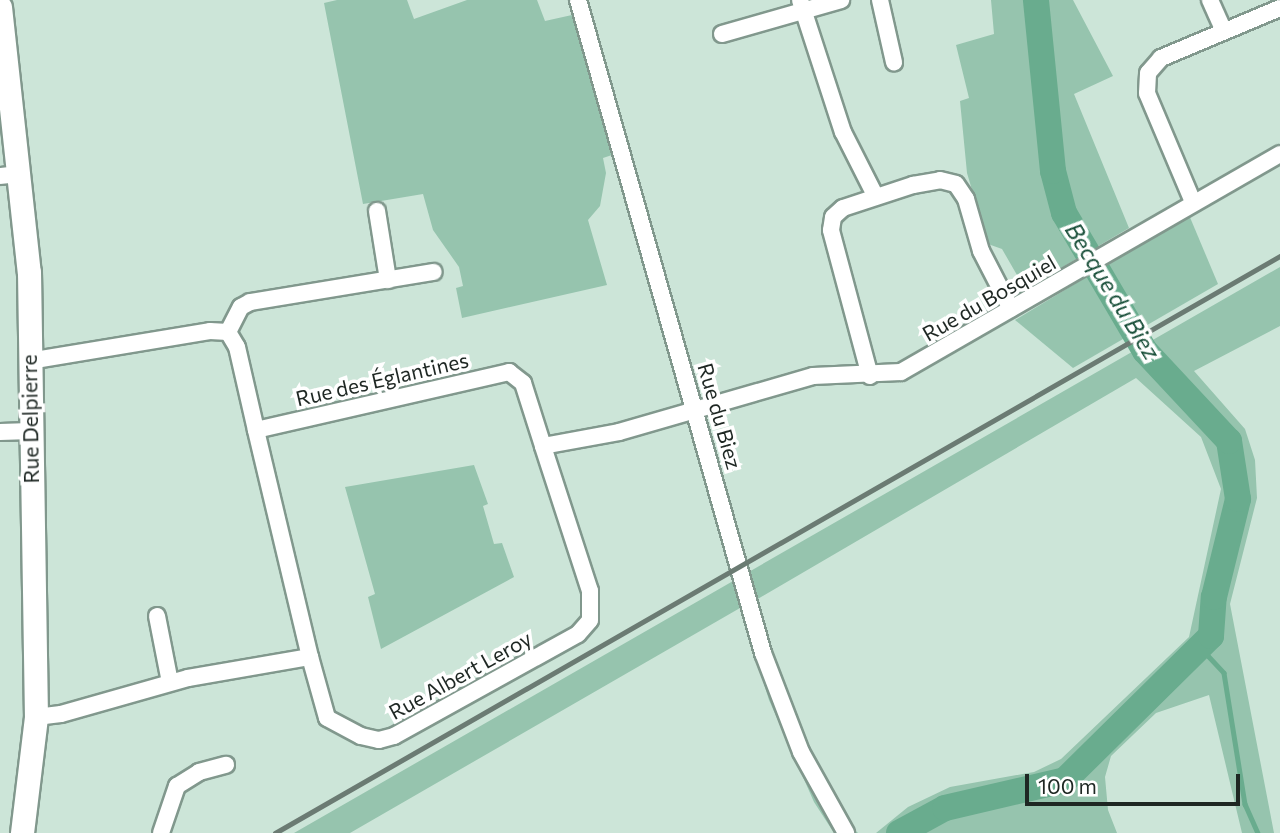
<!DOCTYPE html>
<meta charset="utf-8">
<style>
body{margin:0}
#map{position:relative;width:1280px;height:833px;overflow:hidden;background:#cce5d8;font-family:Commissioner,sans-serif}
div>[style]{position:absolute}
.green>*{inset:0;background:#96c4ae}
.stream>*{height:4.5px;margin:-2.25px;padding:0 2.25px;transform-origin:2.25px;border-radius:2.25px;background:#69ac8e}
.river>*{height:26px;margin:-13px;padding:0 13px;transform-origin:13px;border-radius:13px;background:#69ac8e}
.roads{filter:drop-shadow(2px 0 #81988d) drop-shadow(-2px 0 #81988d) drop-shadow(0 2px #81988d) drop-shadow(0 -2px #81988d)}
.street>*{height:16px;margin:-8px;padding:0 8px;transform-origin:8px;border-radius:8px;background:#fff}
.secondary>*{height:23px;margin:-11.5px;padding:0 11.5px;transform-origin:11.5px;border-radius:11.5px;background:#fff}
.rail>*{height:4.5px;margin:-2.25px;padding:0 2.25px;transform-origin:2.25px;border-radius:2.25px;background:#6b7b73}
span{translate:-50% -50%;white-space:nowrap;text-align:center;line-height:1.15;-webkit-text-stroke:7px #fff;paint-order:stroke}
.street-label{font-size:21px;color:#1e2723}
.water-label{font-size:23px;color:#164d37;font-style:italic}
.scale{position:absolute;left:1025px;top:774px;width:215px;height:32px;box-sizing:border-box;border:4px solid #1e2723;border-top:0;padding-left:9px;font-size:21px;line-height:24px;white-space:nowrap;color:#1e2723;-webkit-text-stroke:5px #fff;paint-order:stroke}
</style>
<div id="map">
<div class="green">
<i style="clip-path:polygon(337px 0,407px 0,414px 19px,467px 0,537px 0,545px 21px,572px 15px,612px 155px,603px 158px,606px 173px,600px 206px,588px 220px,607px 285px,462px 318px,456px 288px,463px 286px,459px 267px,433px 230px,423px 194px,363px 204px,324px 3px)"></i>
<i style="clip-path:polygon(991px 0,1073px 0,1113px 76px,1074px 94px,1129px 228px,1025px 289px,1002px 249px,988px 244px,967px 173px,960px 101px,969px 98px,956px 45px,994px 34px)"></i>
<i style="clip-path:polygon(1189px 215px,1218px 284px,1073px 368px,1015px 320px)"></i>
<i style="clip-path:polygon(1280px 267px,1280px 326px,1194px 371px,1245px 429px,1255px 460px,1257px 498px,1230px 604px,1274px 833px,1242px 833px,1209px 695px,1156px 713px,1111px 756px,1105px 777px,1108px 810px,1117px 833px,876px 833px,908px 807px,950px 787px,1034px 772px,1061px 759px,1189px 637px,1221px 489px,1201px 437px,1136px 378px,756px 600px,786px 695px,842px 817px,858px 833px,834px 833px,814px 802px,769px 700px,740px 608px,350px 833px,294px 833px)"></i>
<i style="clip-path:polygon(474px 465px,488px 504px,483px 506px,494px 544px,502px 543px,514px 577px,381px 649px,368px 597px,375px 594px,345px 487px)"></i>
</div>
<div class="stream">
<i style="left:1200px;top:647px;width:35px;rotate:47deg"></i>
<i style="left:1224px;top:673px;width:133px;rotate:80.9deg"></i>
<i style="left:1245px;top:804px;width:32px;rotate:66deg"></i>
</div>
<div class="river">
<i style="left:899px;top:833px;width:52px;rotate:-28.5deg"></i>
<i style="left:945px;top:808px;width:123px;rotate:-13.1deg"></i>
<i style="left:1065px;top:780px;width:205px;rotate:-44.6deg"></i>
<i style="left:1211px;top:636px;width:39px;rotate:-86deg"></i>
<i style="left:1214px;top:597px;width:101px;rotate:-76.2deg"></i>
<i style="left:1238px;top:499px;width:59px;rotate:-98.8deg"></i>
<i style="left:1229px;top:441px;width:123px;rotate:-133deg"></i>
<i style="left:1145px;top:351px;width:160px;rotate:-120.4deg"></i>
<i style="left:1064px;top:213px;width:43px;rotate:-104.7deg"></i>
<i style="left:1053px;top:171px;width:172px;rotate:-95.7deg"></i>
</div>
<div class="roads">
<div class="street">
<i style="left:578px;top:0;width:679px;rotate:74.18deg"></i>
<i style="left:763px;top:653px;width:106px;rotate:69deg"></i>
<i style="left:801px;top:752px;width:93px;rotate:60.9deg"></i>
<i style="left:800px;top:0;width:139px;rotate:72deg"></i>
<i style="left:843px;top:132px;width:71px;rotate:63.1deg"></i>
<i style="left:880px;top:0;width:64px;rotate:77.3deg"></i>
<i style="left:1210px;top:0;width:34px;rotate:66deg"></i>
<i style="left:722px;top:34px;width:124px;rotate:-15.9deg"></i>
<i style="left:0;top:176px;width:20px;rotate:-6deg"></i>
<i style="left:1193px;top:202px;width:118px;rotate:-112.9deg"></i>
<i style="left:1147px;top:93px;width:20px;rotate:-87deg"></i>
<i style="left:1148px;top:73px;width:20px;rotate:-49deg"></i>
<i style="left:1161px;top:58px;width:129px;rotate:-22.8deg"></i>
<i style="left:377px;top:211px;width:70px;rotate:80.9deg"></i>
<i style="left:228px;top:332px;width:17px;rotate:59deg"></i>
<i style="left:237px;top:347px;width:85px;rotate:77.1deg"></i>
<i style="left:29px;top:361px;width:183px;rotate:-9.4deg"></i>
<i style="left:210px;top:331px;width:18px;rotate:3deg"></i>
<i style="left:228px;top:332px;width:28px;rotate:-63deg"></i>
<i style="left:241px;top:307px;width:10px;rotate:-29deg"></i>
<i style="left:250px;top:302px;width:186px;rotate:-9.3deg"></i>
<i style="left:870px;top:376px;width:151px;rotate:-105deg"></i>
<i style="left:831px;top:230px;width:13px;rotate:-81deg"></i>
<i style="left:833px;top:217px;width:13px;rotate:-42deg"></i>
<i style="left:843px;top:208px;width:74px;rotate:-18.2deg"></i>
<i style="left:913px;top:185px;width:27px;rotate:-10deg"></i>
<i style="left:940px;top:180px;width:16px;rotate:14deg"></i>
<i style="left:956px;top:184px;width:18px;rotate:56deg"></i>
<i style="left:966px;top:199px;width:54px;rotate:73.9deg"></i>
<i style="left:981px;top:251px;width:65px;rotate:62.7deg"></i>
<i style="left:0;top:432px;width:31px;rotate:-2deg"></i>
<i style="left:157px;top:616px;width:67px;rotate:78.9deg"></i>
<i style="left:310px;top:657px;width:233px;rotate:-103.4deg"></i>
<i style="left:256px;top:430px;width:260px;rotate:-12.9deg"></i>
<i style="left:509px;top:372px;width:18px;rotate:38deg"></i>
<i style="left:523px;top:383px;width:66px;rotate:72.4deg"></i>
<i style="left:543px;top:446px;width:77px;rotate:-10.4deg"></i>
<i style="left:619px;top:432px;width:202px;rotate:-16.1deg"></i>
<i style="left:813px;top:376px;width:88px;rotate:-2.6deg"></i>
<i style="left:901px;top:372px;width:437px;rotate:-29.9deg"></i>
<i style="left:36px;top:717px;width:25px;rotate:-7deg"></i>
<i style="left:61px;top:714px;width:132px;rotate:-15.8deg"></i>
<i style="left:188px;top:678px;width:124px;rotate:-9.8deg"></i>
<i style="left:310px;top:657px;width:63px;rotate:74.4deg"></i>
<i style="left:327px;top:718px;width:38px;rotate:28deg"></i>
<i style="left:361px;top:736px;width:18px;rotate:13deg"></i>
<i style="left:379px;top:740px;width:16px;rotate:-15deg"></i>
<i style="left:394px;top:736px;width:210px;rotate:-29deg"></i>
<i style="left:578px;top:634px;width:18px;rotate:-49deg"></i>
<i style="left:590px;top:620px;width:29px;rotate:-90deg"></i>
<i style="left:590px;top:591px;width:152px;rotate:-108deg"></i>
<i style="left:161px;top:833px;width:50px;rotate:-71.2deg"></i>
<i style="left:177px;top:786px;width:26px;rotate:-32deg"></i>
<i style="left:199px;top:772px;width:28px;rotate:-15deg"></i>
</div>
<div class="secondary">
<i style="left:0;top:7px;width:267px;rotate:83.8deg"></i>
<i style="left:29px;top:272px;width:445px;rotate:89.1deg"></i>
<i style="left:36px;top:717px;width:117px;rotate:96.9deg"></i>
</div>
</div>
<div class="rail">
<i style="left:275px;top:833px;width:1159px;rotate:-29.86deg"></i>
</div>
<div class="street-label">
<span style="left:989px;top:298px;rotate:-30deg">Rue du Bosquiel</span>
<span style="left:382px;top:379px;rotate:-13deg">Rue des Églantines</span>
<span style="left:720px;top:416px;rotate:74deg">Rue du Biez</span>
<span style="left:30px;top:419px;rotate:-91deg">Rue Delpierre</span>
<span style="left:460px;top:675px;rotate:-29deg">Rue Albert Leroy</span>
</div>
<div class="water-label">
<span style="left:1113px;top:291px;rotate:58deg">Becque du Biez</span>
</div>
<div class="scale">100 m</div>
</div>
